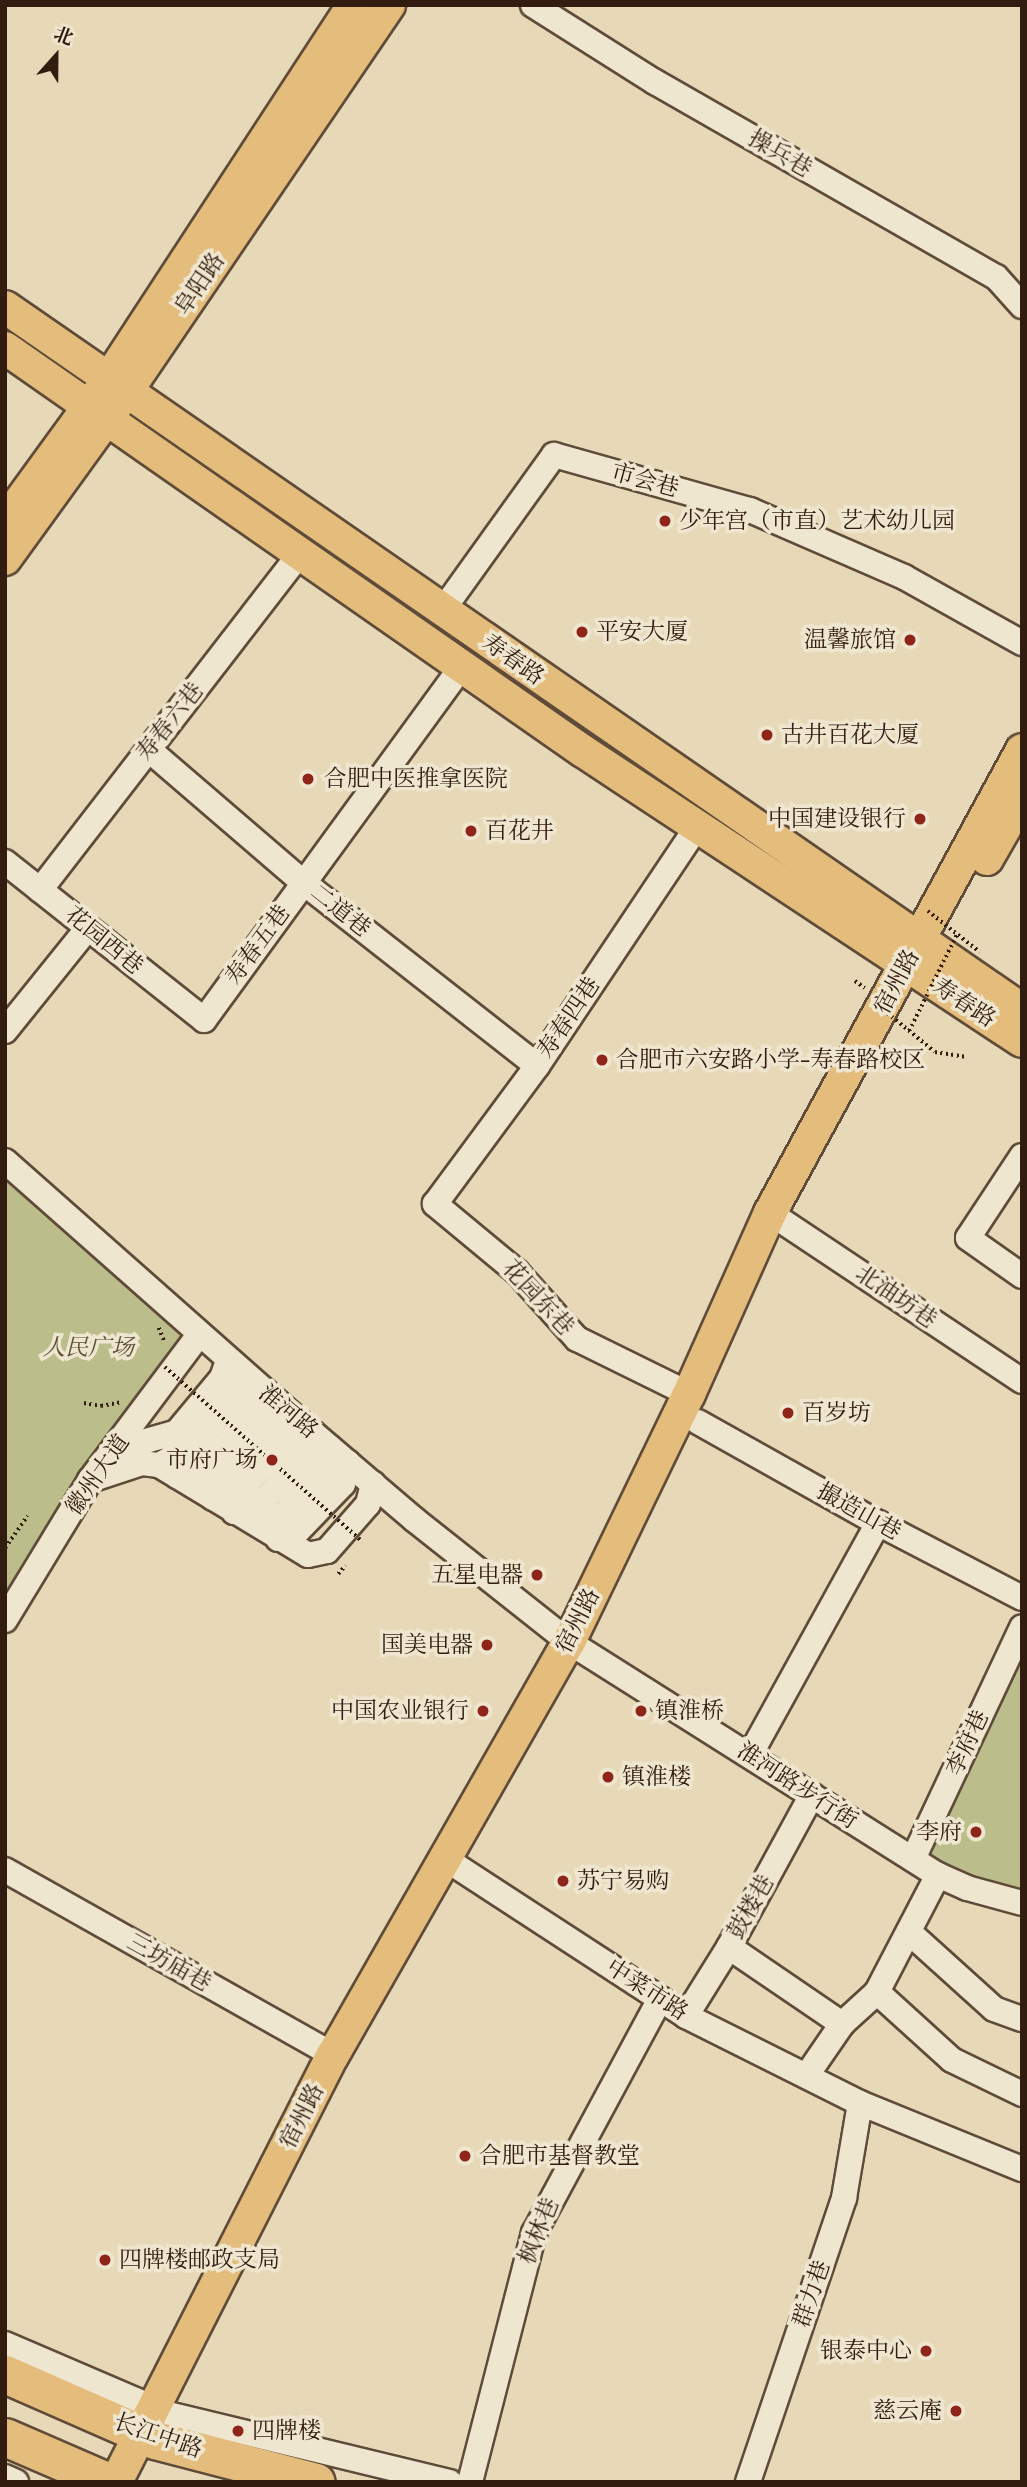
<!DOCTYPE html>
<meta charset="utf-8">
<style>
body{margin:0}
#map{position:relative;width:1027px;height:2487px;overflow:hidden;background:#e7d9b7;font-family:Cardo,"Noto Serif SC",serif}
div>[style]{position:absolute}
.green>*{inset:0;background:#bbbe8a}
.path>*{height:3.5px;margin-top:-1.75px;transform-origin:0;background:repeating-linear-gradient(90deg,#321c0f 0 2px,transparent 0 5.5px)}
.roads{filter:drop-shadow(2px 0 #5f4b39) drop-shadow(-2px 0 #5f4b39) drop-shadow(0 2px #5f4b39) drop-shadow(0 -2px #5f4b39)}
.minor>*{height:24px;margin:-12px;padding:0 12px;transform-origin:12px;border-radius:12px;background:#efe6d0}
.major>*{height:32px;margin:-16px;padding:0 16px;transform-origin:16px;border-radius:16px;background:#e4bc7c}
.highway>*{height:37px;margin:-18.5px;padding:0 18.5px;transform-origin:18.5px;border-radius:18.5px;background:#e4bc7c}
.path-bridge>*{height:3.5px;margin-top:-1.75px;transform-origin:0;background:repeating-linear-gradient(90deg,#321c0f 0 2px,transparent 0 5.5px)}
.dots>*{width:19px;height:19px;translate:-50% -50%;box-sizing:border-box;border:4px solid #efe6d0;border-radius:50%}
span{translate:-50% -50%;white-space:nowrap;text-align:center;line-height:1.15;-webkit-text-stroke:7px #efe6d0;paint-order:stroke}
.street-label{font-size:23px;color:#321c0f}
.poi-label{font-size:23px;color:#321c0f}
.left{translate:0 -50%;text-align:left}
.right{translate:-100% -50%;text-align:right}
.park-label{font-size:23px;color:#5b4d34;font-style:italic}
.frame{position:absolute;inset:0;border:7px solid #321c0f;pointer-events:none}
.north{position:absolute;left:21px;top:21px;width:70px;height:70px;-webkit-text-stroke:5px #efe6d0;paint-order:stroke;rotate:21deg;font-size:19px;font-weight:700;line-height:28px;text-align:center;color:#321c0f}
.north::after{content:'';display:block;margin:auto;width:24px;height:32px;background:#321c0f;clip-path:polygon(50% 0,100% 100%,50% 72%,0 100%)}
</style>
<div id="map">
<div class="green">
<i style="clip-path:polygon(5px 1161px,199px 1335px,5px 1620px)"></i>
<i style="clip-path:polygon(1022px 1627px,1022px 1903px,913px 1859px)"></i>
</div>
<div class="path">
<i style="left:855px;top:981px;width:12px;rotate:35deg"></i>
<i style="left:935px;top:1052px;width:32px;rotate:9deg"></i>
<i style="left:159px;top:1328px;width:16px;rotate:68deg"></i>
<i style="left:84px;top:1403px;width:17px;rotate:10deg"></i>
<i style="left:101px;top:1406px;width:20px;rotate:-11deg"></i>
<i style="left:5px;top:1548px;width:39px;rotate:-55deg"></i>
<i style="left:338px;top:1574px;width:11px;rotate:-49deg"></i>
</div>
<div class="roads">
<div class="minor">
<i style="left:533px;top:5px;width:144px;rotate:32.3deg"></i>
<i style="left:655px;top:82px;width:393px;rotate:29.8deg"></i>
<i style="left:996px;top:277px;width:39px;rotate:48deg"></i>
<i style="left:442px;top:611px;width:192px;rotate:-54.3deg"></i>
<i style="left:554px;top:455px;width:204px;rotate:15.7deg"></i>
<i style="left:750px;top:510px;width:168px;rotate:23.5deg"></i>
<i style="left:904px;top:577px;width:135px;rotate:29.2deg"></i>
<i style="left:148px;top:749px;width:206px;rotate:40.7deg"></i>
<i style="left:304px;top:883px;width:296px;rotate:38.1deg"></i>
<i style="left:5px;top:862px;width:254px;rotate:38.4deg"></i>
<i style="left:204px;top:1020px;width:437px;rotate:-53.9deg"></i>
<i style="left:40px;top:890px;width:425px;rotate:-52.3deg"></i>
<i style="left:5px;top:1031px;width:131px;rotate:-51.2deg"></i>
<i style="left:1022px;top:1156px;width:98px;rotate:123.4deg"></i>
<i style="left:968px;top:1238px;width:66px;rotate:35.1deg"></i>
<i style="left:5px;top:1161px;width:386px;rotate:41.5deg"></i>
<i style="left:294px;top:1417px;width:159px;rotate:40.4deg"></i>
<i style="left:415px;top:1520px;width:196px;rotate:38.4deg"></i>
<i style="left:569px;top:1642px;width:436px;rotate:32.3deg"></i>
<i style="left:938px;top:1875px;width:32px;rotate:24deg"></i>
<i style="left:967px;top:1888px;width:57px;rotate:15.3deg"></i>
<i style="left:770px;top:1213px;width:303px;rotate:33.7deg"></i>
<i style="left:689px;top:1394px;width:125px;rotate:-153.8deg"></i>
<i style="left:577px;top:1339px;width:90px;rotate:-131.8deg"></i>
<i style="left:517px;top:1272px;width:107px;rotate:-140.3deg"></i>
<i style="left:435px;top:1204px;width:172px;rotate:-53.5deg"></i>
<i style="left:537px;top:1066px;width:288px;rotate:-56.2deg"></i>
<i style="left:698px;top:1422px;width:206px;rotate:29.3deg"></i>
<i style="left:878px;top:1523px;width:162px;rotate:27.5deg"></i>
<i style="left:114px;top:1450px;width:66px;rotate:-15.9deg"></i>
<i style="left:177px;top:1432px;width:70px;rotate:-50.2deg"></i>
<i style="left:222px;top:1378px;width:18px;rotate:-71deg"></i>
<i style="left:159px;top:1465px;width:37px;rotate:-29deg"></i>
<i style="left:191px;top:1447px;width:68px;rotate:-47.4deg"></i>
<i style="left:237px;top:1397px;width:25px;rotate:-81deg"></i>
<i style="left:177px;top:1476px;width:38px;rotate:-25deg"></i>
<i style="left:211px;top:1460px;width:65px;rotate:-47.5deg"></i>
<i style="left:255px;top:1412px;width:29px;rotate:-90deg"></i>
<i style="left:90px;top:1480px;width:55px;rotate:-18.1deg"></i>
<i style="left:142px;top:1463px;width:17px;rotate:7deg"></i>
<i style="left:159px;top:1465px;width:174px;rotate:31.1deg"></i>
<i style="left:308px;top:1555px;width:19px;rotate:-12deg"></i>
<i style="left:327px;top:1551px;width:62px;rotate:-48.9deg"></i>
<i style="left:368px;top:1504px;width:21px;rotate:-76deg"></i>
<i style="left:193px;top:1485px;width:34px;rotate:-15deg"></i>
<i style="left:226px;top:1476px;width:71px;rotate:-46.7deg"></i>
<i style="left:275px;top:1424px;width:23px;rotate:-90deg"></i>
<i style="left:213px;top:1498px;width:33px;rotate:-21deg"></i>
<i style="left:244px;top:1486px;width:69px;rotate:-43.8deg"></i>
<i style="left:294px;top:1438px;width:21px;rotate:-90deg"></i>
<i style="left:234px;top:1512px;width:34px;rotate:-23deg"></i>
<i style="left:265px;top:1499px;width:67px;rotate:-44.4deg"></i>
<i style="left:313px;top:1452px;width:19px;rotate:-90deg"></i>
<i style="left:258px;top:1524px;width:27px;rotate:-20deg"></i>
<i style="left:283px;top:1515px;width:68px;rotate:-47.4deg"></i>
<i style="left:329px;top:1465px;width:18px;rotate:-90deg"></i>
<i style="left:278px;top:1539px;width:18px;rotate:-16deg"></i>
<i style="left:295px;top:1534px;width:69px;rotate:-46.2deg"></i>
<i style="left:343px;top:1484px;width:22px;rotate:-77deg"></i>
<i style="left:5px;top:1620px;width:164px;rotate:-58.7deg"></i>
<i style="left:90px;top:1480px;width:181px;rotate:-53.1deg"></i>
<i style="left:750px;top:1755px;width:265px;rotate:-61.1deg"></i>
<i style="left:444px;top:1858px;width:289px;rotate:33.1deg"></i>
<i style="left:686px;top:2016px;width:195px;rotate:26.6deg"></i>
<i style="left:860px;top:2103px;width:175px;rotate:22.2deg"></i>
<i style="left:913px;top:1859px;width:256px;rotate:-64.8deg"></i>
<i style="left:5px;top:1870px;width:377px;rotate:29.4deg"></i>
<i style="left:910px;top:1933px;width:113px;rotate:42.1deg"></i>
<i style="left:994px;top:2009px;width:30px;rotate:20deg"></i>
<i style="left:729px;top:1947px;width:137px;rotate:34.3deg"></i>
<i style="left:877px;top:1992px;width:101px;rotate:42.2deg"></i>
<i style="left:952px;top:2060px;width:78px;rotate:25.9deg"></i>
<i style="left:686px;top:2016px;width:81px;rotate:-58.1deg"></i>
<i style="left:729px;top:1947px;width:173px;rotate:-61.4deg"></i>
<i style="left:807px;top:2075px;width:62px;rotate:-55.5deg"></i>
<i style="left:842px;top:2024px;width:47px;rotate:-42.4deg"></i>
<i style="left:877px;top:1992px;width:132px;rotate:-62.5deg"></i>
<i style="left:5px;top:2344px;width:177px;rotate:23.2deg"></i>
<i style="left:168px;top:2414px;width:290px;rotate:13.6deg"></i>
<i style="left:5px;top:2477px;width:12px;rotate:24deg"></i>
<i style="left:470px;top:2482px;width:257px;rotate:-75.6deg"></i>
<i style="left:534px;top:2233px;width:266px;rotate:-61.7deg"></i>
<i style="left:748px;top:2482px;width:300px;rotate:-71.3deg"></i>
<i style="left:844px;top:2198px;width:96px;rotate:-80.4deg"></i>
</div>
<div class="major">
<i style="left:5px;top:307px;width:1236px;rotate:34.65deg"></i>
<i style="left:5px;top:348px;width:705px;rotate:34.89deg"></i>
<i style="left:583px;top:751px;width:526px;rotate:33.45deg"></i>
<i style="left:5px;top:522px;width:175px;rotate:-54deg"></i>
<i style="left:108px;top:380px;width:448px;rotate:-56.8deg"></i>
<i style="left:5px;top:559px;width:206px;rotate:-54.1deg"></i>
<i style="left:126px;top:392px;width:468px;rotate:-55.8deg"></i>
<i style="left:987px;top:859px;width:70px;rotate:-60.2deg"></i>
<i style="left:116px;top:2482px;width:479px;rotate:-63.1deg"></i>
<i style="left:333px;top:2055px;width:476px;rotate:-60.3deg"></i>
<i style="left:569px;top:1642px;width:276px;rotate:-64.2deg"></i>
<i style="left:689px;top:1394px;width:198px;rotate:-65.9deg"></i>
<i style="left:770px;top:1213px;width:527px;rotate:-61.44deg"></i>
</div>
<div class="highway">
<i style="left:5px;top:2374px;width:164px;rotate:23.7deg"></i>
<i style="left:155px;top:2440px;width:166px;rotate:14.6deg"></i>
<i style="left:5px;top:2437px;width:113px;rotate:23.4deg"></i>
</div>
</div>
<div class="path-bridge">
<i style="left:928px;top:911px;width:66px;rotate:38.3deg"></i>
<i style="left:879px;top:1006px;width:72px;rotate:39.4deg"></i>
<i style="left:909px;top:1031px;width:108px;rotate:-63.7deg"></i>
<i style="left:165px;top:1367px;width:264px;rotate:41.5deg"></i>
</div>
<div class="dots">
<i style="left:665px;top:521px;background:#8f2418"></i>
<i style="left:582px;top:632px;background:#8f2418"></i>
<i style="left:910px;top:640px;background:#8f2418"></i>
<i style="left:767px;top:735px;background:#8f2418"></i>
<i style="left:308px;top:779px;background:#8f2418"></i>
<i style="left:920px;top:819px;background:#8f2418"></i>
<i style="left:471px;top:831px;background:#8f2418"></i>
<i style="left:602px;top:1060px;background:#8f2418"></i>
<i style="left:788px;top:1413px;background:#8f2418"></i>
<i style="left:272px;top:1460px;background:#8f2418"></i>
<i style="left:537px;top:1575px;background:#8f2418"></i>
<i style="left:487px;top:1645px;background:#8f2418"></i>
<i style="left:483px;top:1711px;background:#8f2418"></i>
<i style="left:641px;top:1711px;background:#8f2418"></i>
<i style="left:608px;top:1777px;background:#8f2418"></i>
<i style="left:976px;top:1832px;background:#8f2418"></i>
<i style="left:563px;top:1881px;background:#8f2418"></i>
<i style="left:465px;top:2156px;background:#8f2418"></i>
<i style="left:105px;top:2260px;background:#8f2418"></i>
<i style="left:926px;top:2351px;background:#8f2418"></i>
<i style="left:956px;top:2411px;background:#8f2418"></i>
<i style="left:238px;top:2431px;background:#8f2418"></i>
</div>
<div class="street-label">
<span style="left:780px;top:154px;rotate:30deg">操兵巷</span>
<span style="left:200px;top:284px;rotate:-56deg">阜阳路</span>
<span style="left:645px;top:481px;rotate:15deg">市会巷</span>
<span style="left:513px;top:660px;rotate:35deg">寿春路</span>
<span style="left:170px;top:722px;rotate:-52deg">寿春六巷</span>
<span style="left:340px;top:911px;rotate:38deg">二道巷</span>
<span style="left:104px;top:941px;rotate:39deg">花园西巷</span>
<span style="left:258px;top:945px;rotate:-54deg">寿春五巷</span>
<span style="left:897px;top:982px;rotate:-62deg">宿州路</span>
<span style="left:964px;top:1003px;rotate:33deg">寿春路</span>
<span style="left:569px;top:1018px;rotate:-56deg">寿春四巷</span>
<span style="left:896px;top:1297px;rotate:34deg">北油坊巷</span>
<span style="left:538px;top:1298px;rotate:47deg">花园东巷</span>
<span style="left:288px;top:1412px;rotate:40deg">淮河路</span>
<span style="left:98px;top:1475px;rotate:-55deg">徽州大道</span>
<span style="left:859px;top:1512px;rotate:29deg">撮造山巷</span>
<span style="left:578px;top:1621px;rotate:-63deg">宿州路</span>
<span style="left:968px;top:1743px;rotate:-65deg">李府巷</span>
<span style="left:797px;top:1786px;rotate:33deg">淮河路步行街</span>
<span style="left:751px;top:1907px;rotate:-61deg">鼓楼巷</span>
<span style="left:169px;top:1963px;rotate:29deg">三坊庙巷</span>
<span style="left:647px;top:1990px;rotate:33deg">中菜市路</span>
<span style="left:302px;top:2116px;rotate:-63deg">宿州路</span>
<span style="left:539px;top:2231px;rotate:-68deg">枫林巷</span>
<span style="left:812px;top:2294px;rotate:-71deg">群力巷</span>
<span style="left:158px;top:2436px;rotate:19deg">长江中路</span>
</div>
<div class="poi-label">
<span class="left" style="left:679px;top:521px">少年宫（市直）艺术幼儿园</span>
<span class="left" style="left:596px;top:632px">平安大厦</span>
<span class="right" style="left:896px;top:640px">温馨旅馆</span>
<span class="left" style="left:781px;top:735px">古井百花大厦</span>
<span class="left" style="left:324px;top:779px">合肥中医推拿医院</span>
<span class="right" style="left:906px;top:819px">中国建设银行</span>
<span class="left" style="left:485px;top:831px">百花井</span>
<span class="left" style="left:616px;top:1060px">合肥市六安路小学-寿春路校区</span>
<span class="left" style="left:802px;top:1413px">百岁坊</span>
<span class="right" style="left:258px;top:1460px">市府广场</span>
<span class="right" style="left:523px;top:1575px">五星电器</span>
<span class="right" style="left:473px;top:1645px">国美电器</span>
<span class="right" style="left:469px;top:1711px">中国农业银行</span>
<span class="left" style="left:655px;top:1711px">镇淮桥</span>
<span class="left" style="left:622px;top:1777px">镇淮楼</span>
<span class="right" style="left:962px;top:1832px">李府</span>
<span class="left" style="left:577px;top:1881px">苏宁易购</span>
<span class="left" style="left:479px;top:2156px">合肥市基督教堂</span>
<span class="left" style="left:119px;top:2260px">四牌楼邮政支局</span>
<span class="right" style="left:912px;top:2351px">银泰中心</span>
<span class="right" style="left:942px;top:2411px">慈云庵</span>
<span class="left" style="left:252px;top:2431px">四牌楼</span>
</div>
<div class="park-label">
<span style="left:88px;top:1348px">人民广场</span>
</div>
<div class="frame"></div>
<div class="north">北</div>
</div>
